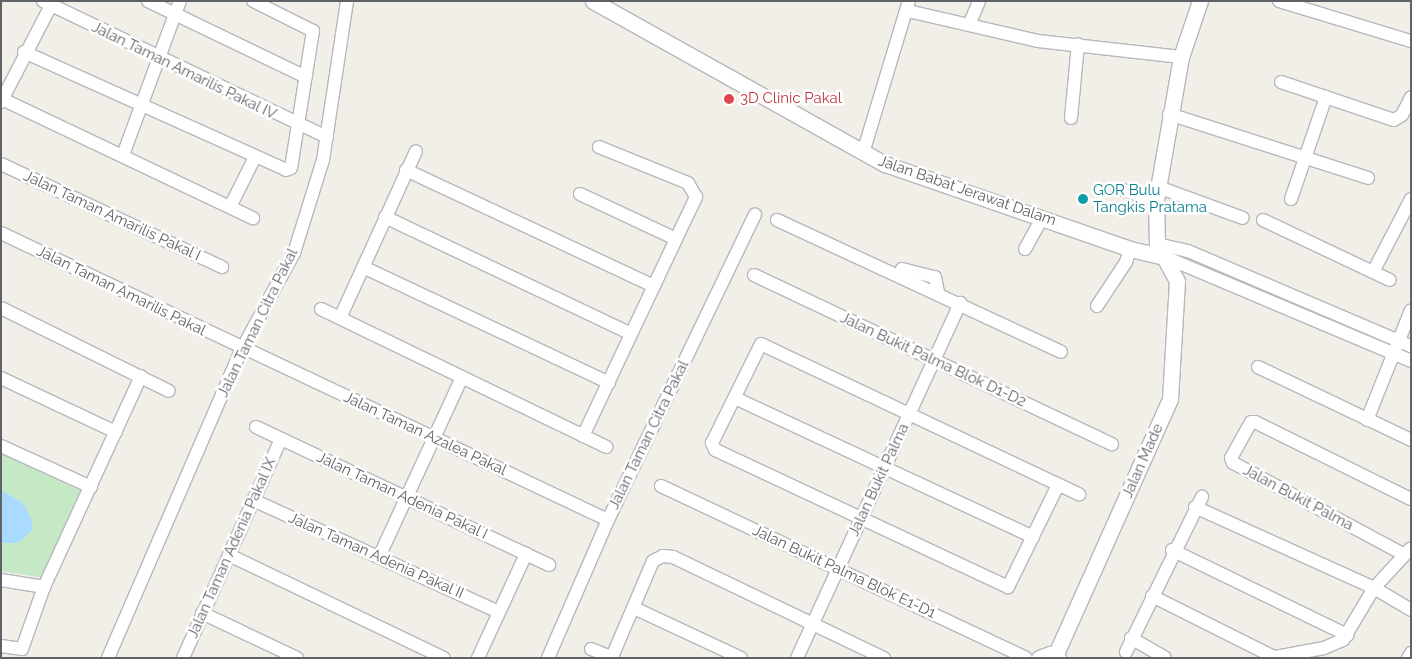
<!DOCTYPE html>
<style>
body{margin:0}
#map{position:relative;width:1412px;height:659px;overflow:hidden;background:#f1efe8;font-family:Raleway,sans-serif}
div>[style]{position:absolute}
.green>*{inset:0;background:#c5e8c5}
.water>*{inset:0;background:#aadaff}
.roads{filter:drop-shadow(1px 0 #b5b8bc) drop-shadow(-1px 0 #b5b8bc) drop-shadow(0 1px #b5b8bc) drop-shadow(0 -1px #b5b8bc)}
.minor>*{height:12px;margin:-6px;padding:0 6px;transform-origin:6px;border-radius:6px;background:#fff}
.tertiary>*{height:15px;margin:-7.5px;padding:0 7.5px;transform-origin:7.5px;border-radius:7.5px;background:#fff}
.dots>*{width:14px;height:14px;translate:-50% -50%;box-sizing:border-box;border:2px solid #fff;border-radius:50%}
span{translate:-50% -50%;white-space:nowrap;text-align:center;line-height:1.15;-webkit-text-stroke:5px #fff;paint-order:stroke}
.street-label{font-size:15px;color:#5f6368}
.health-label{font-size:15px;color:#be3a42}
.left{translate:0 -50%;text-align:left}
.culture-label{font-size:15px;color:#0d838f}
.frame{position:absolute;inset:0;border:2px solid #5f6368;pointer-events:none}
</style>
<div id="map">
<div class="green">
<i style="clip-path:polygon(1px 453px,83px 492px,43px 578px,1px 571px)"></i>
</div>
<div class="water">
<i style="clip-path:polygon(1px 490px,23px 503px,32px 520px,32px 530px,18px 543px,1px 543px)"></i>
</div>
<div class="roads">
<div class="minor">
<i style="left:43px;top:1px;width:315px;rotate:25.6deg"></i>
<i style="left:148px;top:1px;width:175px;rotate:25.7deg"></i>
<i style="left:1279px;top:1px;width:138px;rotate:16.9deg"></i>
<i style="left:908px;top:11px;width:133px;rotate:13deg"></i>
<i style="left:1038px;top:41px;width:144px;rotate:6.4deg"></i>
<i style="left:969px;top:25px;width:26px;rotate:-67deg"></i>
<i style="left:24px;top:52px;width:287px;rotate:24.2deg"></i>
<i style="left:286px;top:170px;width:5px;rotate:-22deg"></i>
<i style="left:291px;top:168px;width:139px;rotate:-80.9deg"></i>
<i style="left:313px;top:31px;width:67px;rotate:-153.4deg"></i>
<i style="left:1281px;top:82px;width:119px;rotate:18.6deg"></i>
<i style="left:1394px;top:120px;width:9px;rotate:-32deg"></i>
<i style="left:1402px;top:115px;width:20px;rotate:-63deg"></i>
<i style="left:2px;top:99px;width:278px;rotate:25.4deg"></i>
<i style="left:1px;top:102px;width:107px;rotate:-62.7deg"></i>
<i style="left:1169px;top:114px;width:209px;rotate:17.8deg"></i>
<i style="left:1071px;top:118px;width:74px;rotate:-84.6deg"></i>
<i style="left:863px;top:153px;width:159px;rotate:-73.2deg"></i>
<i style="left:123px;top:155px;width:164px;rotate:-69.7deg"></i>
<i style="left:1px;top:164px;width:244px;rotate:25deg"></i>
<i style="left:406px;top:170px;width:274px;rotate:25.1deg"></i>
<i style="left:1158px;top:187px;width:90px;rotate:20deg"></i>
<i style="left:1123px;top:190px;width:34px;rotate:17deg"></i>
<i style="left:580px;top:194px;width:106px;rotate:25.1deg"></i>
<i style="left:676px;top:239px;width:47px;rotate:-64.5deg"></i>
<i style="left:696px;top:197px;width:16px;rotate:-120deg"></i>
<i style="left:688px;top:183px;width:96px;rotate:-158deg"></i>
<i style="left:1291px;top:199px;width:108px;rotate:-71.1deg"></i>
<i style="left:230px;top:207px;width:56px;rotate:-63.4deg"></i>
<i style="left:385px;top:217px;width:272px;rotate:25.4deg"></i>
<i style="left:777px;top:220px;width:313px;rotate:24.9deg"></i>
<i style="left:1263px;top:220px;width:140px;rotate:25.3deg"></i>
<i style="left:1px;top:233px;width:671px;rotate:25.31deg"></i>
<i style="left:1157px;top:244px;width:32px;rotate:13deg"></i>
<i style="left:1188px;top:251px;width:242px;rotate:23.1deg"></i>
<i style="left:1025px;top:249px;width:35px;rotate:-61deg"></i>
<i style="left:1165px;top:257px;width:267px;rotate:22.9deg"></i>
<i style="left:363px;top:267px;width:272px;rotate:25.2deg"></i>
<i style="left:902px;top:269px;width:34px;rotate:14deg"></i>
<i style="left:935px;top:277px;width:15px;rotate:79deg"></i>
<i style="left:1373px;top:272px;width:82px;rotate:-62.5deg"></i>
<i style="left:754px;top:275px;width:396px;rotate:25.3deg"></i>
<i style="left:1097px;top:306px;width:53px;rotate:-56.6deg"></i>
<i style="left:1126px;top:262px;width:14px;rotate:-73deg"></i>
<i style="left:1px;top:308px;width:187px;rotate:26.3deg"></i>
<i style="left:321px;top:309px;width:317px;rotate:25.8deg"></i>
<i style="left:340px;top:318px;width:183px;rotate:-65.5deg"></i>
<i style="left:1258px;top:367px;width:170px;rotate:25.5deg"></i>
<i style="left:1px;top:378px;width:127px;rotate:25.2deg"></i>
<i style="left:735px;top:398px;width:329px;rotate:25deg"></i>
<i style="left:1367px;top:420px;width:118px;rotate:-68.2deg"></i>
<i style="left:256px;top:427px;width:324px;rotate:25.2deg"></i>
<i style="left:583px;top:436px;width:218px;rotate:-64.7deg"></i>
<i style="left:1px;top:446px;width:99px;rotate:24.5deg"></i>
<i style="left:1058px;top:485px;width:114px;rotate:116.1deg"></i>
<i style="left:1008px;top:587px;width:323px;rotate:-154.9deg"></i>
<i style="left:715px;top:450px;width:8px;rotate:-113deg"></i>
<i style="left:712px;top:443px;width:110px;rotate:-63.7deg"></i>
<i style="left:761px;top:344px;width:352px;rotate:25.3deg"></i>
<i style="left:661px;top:486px;width:403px;rotate:25.2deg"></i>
<i style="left:253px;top:500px;width:270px;rotate:24.5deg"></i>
<i style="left:1195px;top:507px;width:196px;rotate:24.3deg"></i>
<i style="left:1374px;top:588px;width:43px;rotate:30.7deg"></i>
<i style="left:1172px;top:550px;width:195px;rotate:25.9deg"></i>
<i style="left:1403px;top:554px;width:193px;rotate:-151.8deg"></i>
<i style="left:1233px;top:463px;width:5px;rotate:-112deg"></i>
<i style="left:1231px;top:458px;width:41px;rotate:-60.9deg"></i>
<i style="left:1251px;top:422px;width:4px"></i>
<i style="left:1255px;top:422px;width:174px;rotate:26.3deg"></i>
<i style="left:229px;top:555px;width:238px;rotate:25.6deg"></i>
<i style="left:379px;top:557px;width:198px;rotate:-65.2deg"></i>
<i style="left:1px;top:580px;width:44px;rotate:9.2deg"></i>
<i style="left:1152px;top:596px;width:136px;rotate:26.6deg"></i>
<i style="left:634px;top:608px;width:118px;rotate:25deg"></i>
<i style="left:202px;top:613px;width:105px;rotate:25.3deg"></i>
<i style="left:1131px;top:638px;width:39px;rotate:30deg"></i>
<i style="left:1px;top:646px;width:21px;rotate:8deg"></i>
<i style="left:22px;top:649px;width:66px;rotate:-70.5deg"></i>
<i style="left:44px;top:587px;width:232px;rotate:-65.3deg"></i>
<i style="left:591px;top:649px;width:24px;rotate:22deg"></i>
<i style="left:1126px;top:652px;width:173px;rotate:-63.9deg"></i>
<i style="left:612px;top:657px;width:104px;rotate:-66.9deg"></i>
<i style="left:653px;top:561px;width:11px;rotate:-27deg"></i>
<i style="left:663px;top:556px;width:10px;rotate:6deg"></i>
<i style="left:673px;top:557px;width:234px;rotate:25.6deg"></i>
<i style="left:108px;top:658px;width:337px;rotate:-66.6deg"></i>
<i style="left:242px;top:349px;width:109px;rotate:-61.6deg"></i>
<i style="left:294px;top:253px;width:97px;rotate:-72.7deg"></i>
<i style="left:323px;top:160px;width:161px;rotate:-81.4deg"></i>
<i style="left:183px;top:658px;width:240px;rotate:-65.9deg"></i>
<i style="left:478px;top:658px;width:115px;rotate:-65.2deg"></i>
<i style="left:548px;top:658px;width:150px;rotate:-66.5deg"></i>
<i style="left:608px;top:520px;width:339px;rotate:-64.3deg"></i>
<i style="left:797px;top:658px;width:391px;rotate:-65.3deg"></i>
<i style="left:1270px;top:658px;width:55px;rotate:-10.5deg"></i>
<i style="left:1324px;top:648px;width:21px;rotate:-23deg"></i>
<i style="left:1343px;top:640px;width:61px;rotate:-59.2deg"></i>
<i style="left:1374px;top:588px;width:54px;rotate:-47.2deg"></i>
<i style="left:1408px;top:658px;width:6px;rotate:-59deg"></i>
</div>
<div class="tertiary">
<i style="left:593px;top:1px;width:334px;rotate:29.2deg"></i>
<i style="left:885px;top:164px;width:259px;rotate:19.1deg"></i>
<i style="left:1130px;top:249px;width:36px;rotate:13deg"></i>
<i style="left:1055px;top:656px;width:282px;rotate:-65.9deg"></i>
<i style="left:1170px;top:399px;width:118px;rotate:-86.6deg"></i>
<i style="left:1177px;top:281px;width:42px;rotate:-118.4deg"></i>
<i style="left:1157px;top:244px;width:44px;rotate:-91.3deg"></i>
<i style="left:1156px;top:200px;width:145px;rotate:-80.1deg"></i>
<i style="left:1181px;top:57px;width:59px;rotate:-71.3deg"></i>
<i style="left:1039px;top:658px;width:12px;rotate:-20deg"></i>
<i style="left:1050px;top:654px;width:9px;rotate:27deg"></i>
</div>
</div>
<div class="dots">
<i style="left:729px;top:99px;background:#e0444e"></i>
<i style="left:1083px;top:199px;background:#0f9aa8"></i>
</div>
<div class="street-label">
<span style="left:184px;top:71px;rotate:26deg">Jalan Taman Amarilis Pakal IV</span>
<span style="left:967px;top:191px;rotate:19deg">Jalan Babat Jerawat Dalam</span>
<span style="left:112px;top:216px;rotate:25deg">Jalan Taman Amarilis Pakal I</span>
<span style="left:121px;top:291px;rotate:26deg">Jalan Taman Amarilis Pakal</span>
<span style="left:258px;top:323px;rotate:-64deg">Jalan Taman Citra Pakal</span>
<span style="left:933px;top:360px;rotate:25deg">Jalan Bukit Palma Blok D1-D2</span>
<span style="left:425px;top:434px;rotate:25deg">Jalan Taman Azalea Pakal</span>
<span style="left:649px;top:435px;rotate:-64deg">Jalan Taman Citra Pakal</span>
<span style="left:1143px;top:461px;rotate:-66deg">Jalan Made</span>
<span style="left:879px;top:480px;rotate:-65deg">Jalan Bukit Palma</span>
<span style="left:402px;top:496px;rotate:25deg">Jalan Taman Adenia Pakal I</span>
<span style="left:1298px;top:498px;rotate:28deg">Jalan Bukit Palma</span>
<span style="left:232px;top:548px;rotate:-66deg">Jalan Taman Adenia Pakal IX</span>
<span style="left:376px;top:556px;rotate:24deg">Jalan Taman Adenia Pakal II</span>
<span style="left:844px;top:572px;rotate:25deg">Jalan Bukit Palma Blok E1-D1</span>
</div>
<div class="health-label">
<span class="left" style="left:740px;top:99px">3D Clinic Pakal</span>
</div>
<div class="culture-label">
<span class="left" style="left:1093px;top:199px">GOR Bulu<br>Tangkis Pratama</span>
</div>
<div class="frame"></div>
</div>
